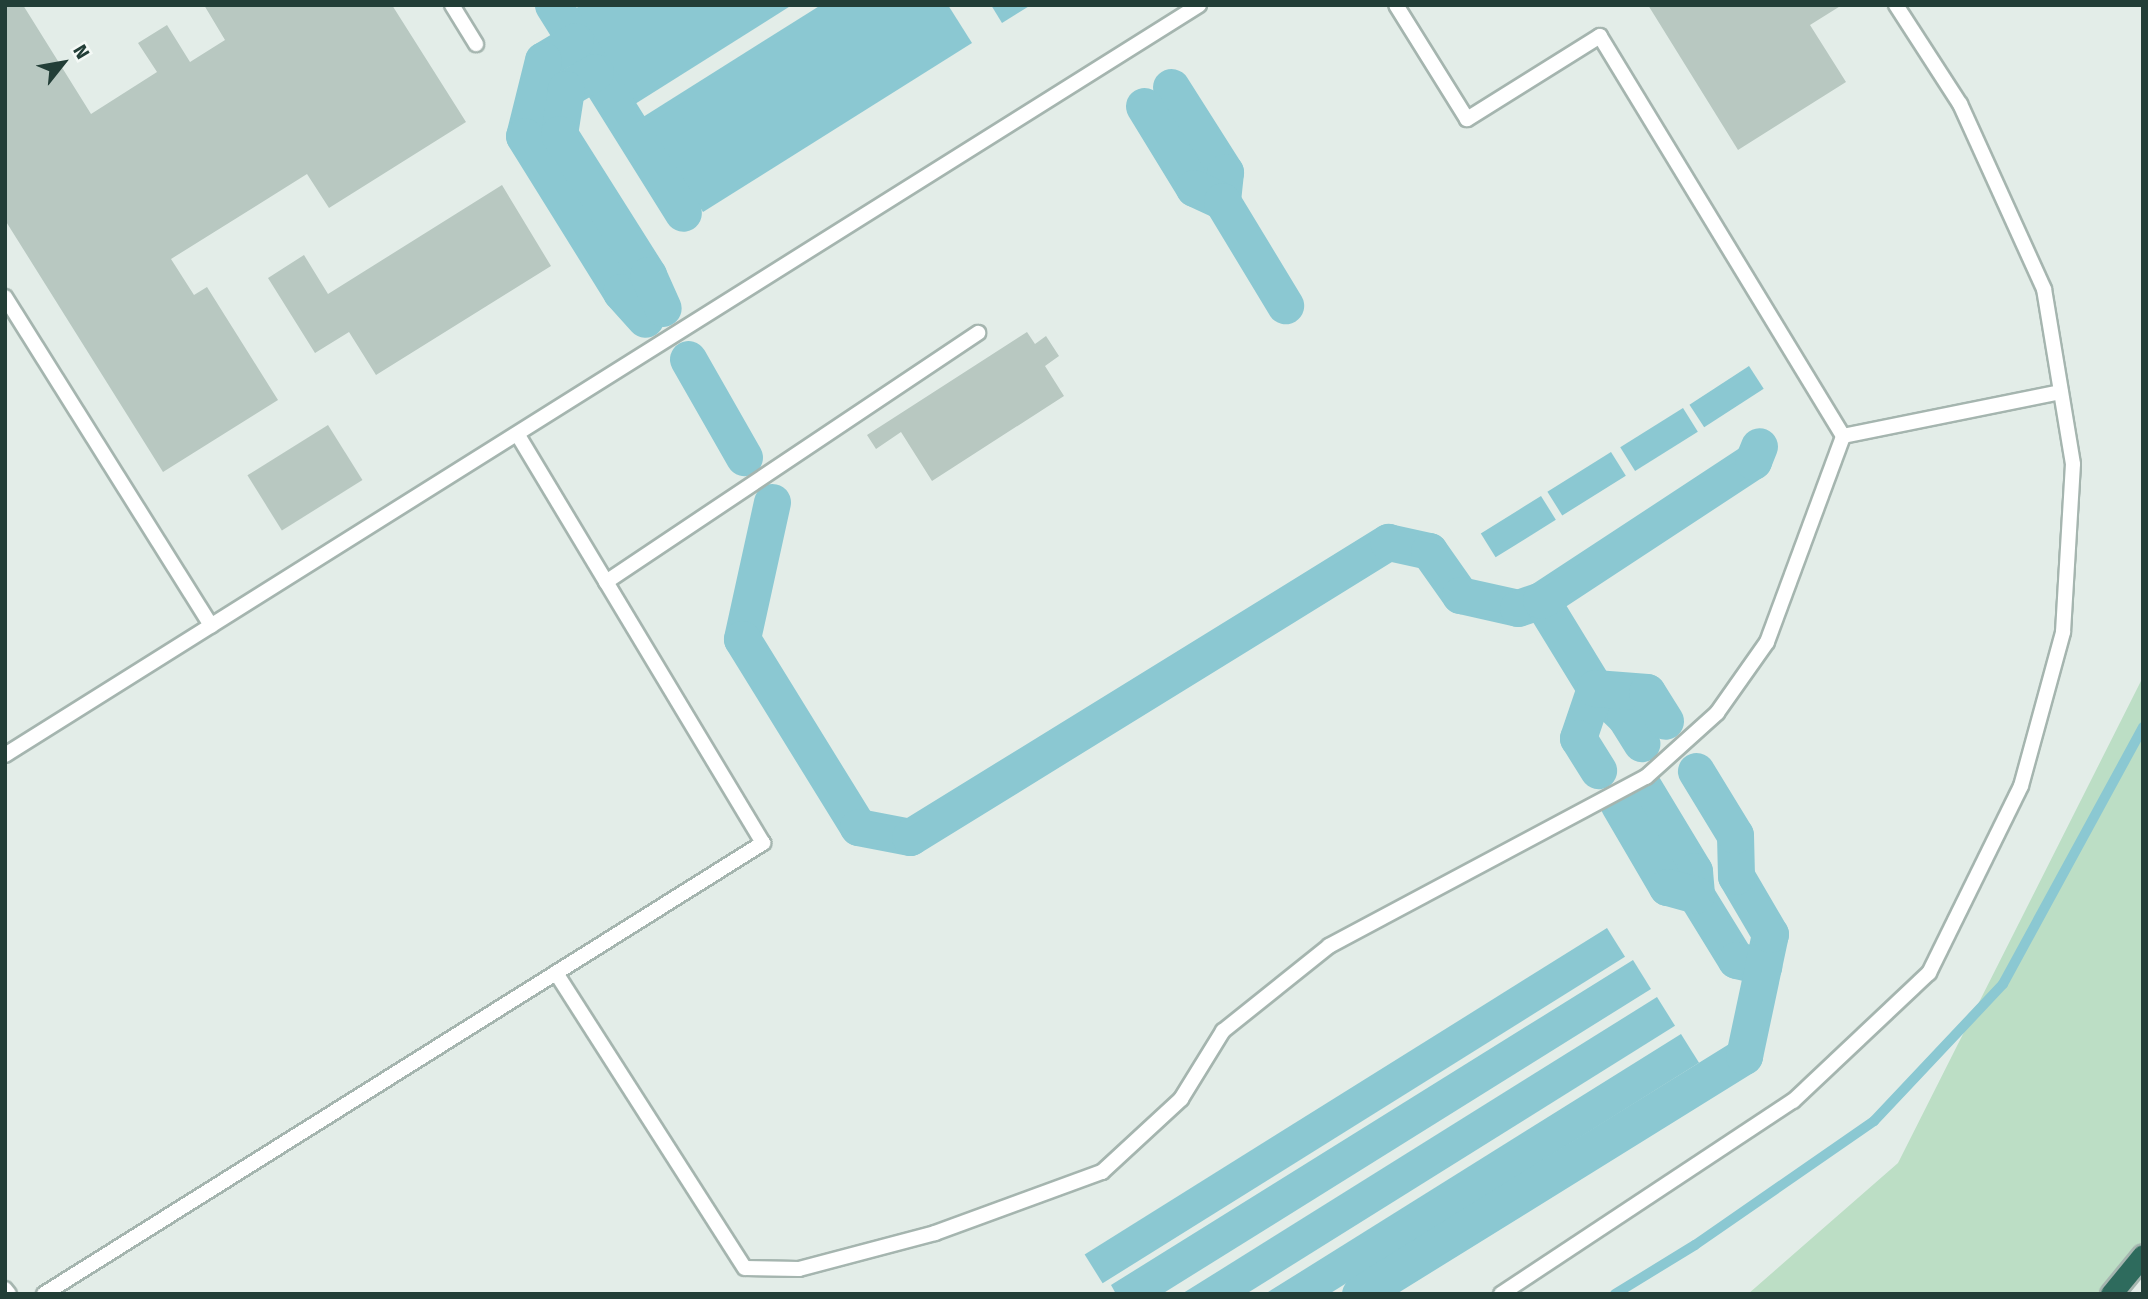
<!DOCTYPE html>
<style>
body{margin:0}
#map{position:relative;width:2148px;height:1299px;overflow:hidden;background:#e3ede8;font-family:"Fira Sans",sans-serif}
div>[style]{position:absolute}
.green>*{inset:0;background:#bcdec5}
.water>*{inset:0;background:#8bc8d2;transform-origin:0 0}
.stream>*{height:10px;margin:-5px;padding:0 5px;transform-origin:5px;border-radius:5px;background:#8bc8d2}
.canal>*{height:37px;margin:-18.5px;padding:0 18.5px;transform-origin:18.5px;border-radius:18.5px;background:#8bc8d2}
.building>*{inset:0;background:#b8c8c1;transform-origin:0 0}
.roads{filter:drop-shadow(2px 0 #a5b5af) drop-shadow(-2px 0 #a5b5af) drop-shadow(0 2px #a5b5af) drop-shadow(0 -2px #a5b5af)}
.service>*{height:14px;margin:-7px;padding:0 7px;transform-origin:7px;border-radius:7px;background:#fff}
.motorway>*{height:21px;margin:-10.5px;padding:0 10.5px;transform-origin:10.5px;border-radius:10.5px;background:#2e6b5d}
span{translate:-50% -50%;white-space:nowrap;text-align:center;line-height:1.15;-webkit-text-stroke:6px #f4f9f6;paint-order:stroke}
.frame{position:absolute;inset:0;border:7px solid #223e37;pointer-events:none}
.north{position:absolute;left:28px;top:28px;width:70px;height:70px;-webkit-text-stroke:5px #f4f9f6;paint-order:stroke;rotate:59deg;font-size:19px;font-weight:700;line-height:28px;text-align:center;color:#223e37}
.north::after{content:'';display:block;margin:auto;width:24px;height:32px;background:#223e37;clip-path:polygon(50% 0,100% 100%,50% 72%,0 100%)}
</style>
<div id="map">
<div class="green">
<i style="clip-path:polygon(2143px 677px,2143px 1255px,2111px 1294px,1748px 1294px,1898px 1163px)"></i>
</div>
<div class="water">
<i style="clip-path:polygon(581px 5px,792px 5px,635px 104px,575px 9px)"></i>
<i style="clip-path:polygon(821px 5px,948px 5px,972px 43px,703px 212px,643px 117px)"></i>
<i style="clip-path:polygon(991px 5px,1031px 5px,1002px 23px)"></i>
<i style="left:1749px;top:366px;width:27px;height:71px;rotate:57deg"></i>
<i style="left:1683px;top:408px;width:28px;height:74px;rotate:58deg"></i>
<i style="left:1611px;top:452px;width:28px;height:75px;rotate:58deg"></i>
<i style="left:1541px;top:496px;width:28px;height:71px;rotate:58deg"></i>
<i style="left:1607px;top:928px;width:34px;height:616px;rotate:58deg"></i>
<i style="clip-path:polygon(1633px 960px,1651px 989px,1162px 1294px,1116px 1294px,1111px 1285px)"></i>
<i style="left:1657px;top:997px;width:34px;height:562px;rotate:58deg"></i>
<i style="left:1681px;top:1034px;width:34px;height:491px;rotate:58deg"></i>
</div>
<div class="stream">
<i style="left:1615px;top:1294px;width:94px;rotate:-31.5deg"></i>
<i style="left:1695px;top:1245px;width:218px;rotate:-34.7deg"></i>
<i style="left:1874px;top:1121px;width:188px;rotate:-46.7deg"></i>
<i style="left:2003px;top:984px;width:293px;rotate:-61.4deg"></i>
</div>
<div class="canal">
<i style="left:553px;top:5px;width:245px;rotate:58deg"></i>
<i style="left:575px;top:41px;width:37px;rotate:149deg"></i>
<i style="left:543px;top:60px;width:78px;rotate:104deg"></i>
<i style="left:524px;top:136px;width:184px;rotate:58.1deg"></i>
<i style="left:621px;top:292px;width:36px;rotate:48deg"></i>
<i style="left:595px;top:72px;width:34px;rotate:150deg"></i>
<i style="left:566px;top:89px;width:46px;rotate:98.8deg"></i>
<i style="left:559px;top:134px;width:167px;rotate:57.7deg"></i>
<i style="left:648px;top:275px;width:36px;rotate:66deg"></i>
<i style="left:1171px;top:87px;width:101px;rotate:57.6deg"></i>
<i style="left:1225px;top:172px;width:29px;rotate:96deg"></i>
<i style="left:1144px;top:106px;width:96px;rotate:58.6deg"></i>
<i style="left:1194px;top:188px;width:31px;rotate:25deg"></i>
<i style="left:1222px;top:201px;width:122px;rotate:58.8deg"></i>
<i style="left:688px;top:359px;width:113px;rotate:60.3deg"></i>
<i style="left:772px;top:502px;width:140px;rotate:102.4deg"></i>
<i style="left:742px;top:639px;width:221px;rotate:58.3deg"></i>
<i style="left:858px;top:827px;width:53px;rotate:10.9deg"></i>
<i style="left:910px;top:837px;width:562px;rotate:-31.68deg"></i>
<i style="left:1388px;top:542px;width:42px;rotate:12.4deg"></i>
<i style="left:1429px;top:551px;width:54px;rotate:54.8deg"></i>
<i style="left:1460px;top:595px;width:59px;rotate:12.6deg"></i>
<i style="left:1518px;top:608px;width:24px;rotate:-19deg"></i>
<i style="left:1541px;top:600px;width:103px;rotate:58.5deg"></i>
<i style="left:1595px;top:688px;width:42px;rotate:44deg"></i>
<i style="left:1625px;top:717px;width:31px;rotate:58deg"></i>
<i style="left:1541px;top:600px;width:254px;rotate:-33.3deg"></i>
<i style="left:1753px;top:461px;width:16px;rotate:-68deg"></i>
<i style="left:1595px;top:688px;width:53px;rotate:108.8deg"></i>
<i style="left:1578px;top:738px;width:38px;rotate:58deg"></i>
<i style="left:1595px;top:688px;width:52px;rotate:4.4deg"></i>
<i style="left:1647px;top:692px;width:34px;rotate:58deg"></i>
<i style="left:1644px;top:788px;width:97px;rotate:58.9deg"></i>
<i style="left:1694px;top:871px;width:24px;rotate:85deg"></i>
<i style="left:1696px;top:895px;width:76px;rotate:58.4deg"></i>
<i style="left:1736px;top:960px;width:28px;rotate:13deg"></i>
<i style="left:1619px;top:805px;width:95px;rotate:59.7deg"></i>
<i style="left:1667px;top:887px;width:30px;rotate:15deg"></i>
<i style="left:1360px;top:1294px;width:452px;rotate:-31.8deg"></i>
<i style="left:1744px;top:1056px;width:125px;rotate:-78deg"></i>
<i style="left:1770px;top:934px;width:67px;rotate:-120.4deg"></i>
<i style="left:1736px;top:876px;width:41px;rotate:-91.4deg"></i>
<i style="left:1735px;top:835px;width:75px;rotate:-121.4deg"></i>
</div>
<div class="building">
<i style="clip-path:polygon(5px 5px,23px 5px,91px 114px,157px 72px,138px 43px,167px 25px,190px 62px,225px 40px,204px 5px,392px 5px,466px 122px,329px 208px,307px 174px,171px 259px,194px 295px,207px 287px,278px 400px,163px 472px,5px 220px)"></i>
<i style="clip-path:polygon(1648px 5px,1842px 5px,1810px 25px,1846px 82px,1738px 150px)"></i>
<i style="clip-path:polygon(502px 185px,551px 266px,376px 375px,349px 332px,315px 353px,268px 278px,304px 255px,328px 294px)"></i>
<i style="clip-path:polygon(1027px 332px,1035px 344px,1046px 336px,1059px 356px,1045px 366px,1064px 396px,932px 481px,901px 432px,876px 449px,867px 435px)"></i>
<i style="left:328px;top:425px;width:65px;height:95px;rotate:58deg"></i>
</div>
<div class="roads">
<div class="service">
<i style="left:452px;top:5px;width:46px;rotate:58.4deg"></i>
<i style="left:5px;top:297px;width:388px;rotate:57.9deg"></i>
<i style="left:1843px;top:436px;width:222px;rotate:-11.4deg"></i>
<i style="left:606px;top:582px;width:448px;rotate:-33.8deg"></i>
<i style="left:5px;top:755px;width:1410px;rotate:-32.13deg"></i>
<i style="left:556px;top:973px;width:350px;rotate:57.4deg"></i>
<i style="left:745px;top:1268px;width:54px;rotate:1.1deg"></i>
<i style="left:799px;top:1269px;width:141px;rotate:-14.8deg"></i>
<i style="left:935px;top:1233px;width:178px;rotate:-20.1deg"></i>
<i style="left:1102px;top:1172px;width:108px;rotate:-42.7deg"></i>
<i style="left:1181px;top:1099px;width:80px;rotate:-58.3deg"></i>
<i style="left:1223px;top:1031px;width:136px;rotate:-38.7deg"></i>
<i style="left:1329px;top:946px;width:359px;rotate:-28.1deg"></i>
<i style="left:1646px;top:777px;width:96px;rotate:-42deg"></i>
<i style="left:1717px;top:713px;width:87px;rotate:-54.8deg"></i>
<i style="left:1767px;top:642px;width:220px;rotate:-69.7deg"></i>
<i style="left:1843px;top:436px;width:468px;rotate:-121.3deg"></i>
<i style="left:1600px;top:36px;width:157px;rotate:148deg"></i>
<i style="left:1467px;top:119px;width:134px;rotate:-121.9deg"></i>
<i style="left:5px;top:1289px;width:6px;rotate:51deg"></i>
<i style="left:44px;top:1294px;width:849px;rotate:-32.1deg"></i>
<i style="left:763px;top:843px;width:477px;rotate:-121deg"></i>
<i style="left:1501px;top:1294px;width:350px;rotate:-33.5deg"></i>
<i style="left:1793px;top:1101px;width:187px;rotate:-43.3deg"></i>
<i style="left:1929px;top:973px;width:208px;rotate:-63.8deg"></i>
<i style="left:2021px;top:786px;width:160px;rotate:-74.7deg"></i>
<i style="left:2063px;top:632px;width:168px;rotate:-86.6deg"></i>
<i style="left:2073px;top:464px;width:177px;rotate:-99.4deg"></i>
<i style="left:2044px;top:289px;width:203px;rotate:-114.4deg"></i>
<i style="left:1960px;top:104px;width:118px;rotate:-122.9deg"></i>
</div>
<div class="motorway">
<i style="left:2111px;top:1294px;width:50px;rotate:-50.6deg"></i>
</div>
</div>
<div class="frame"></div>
<div class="north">N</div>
</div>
